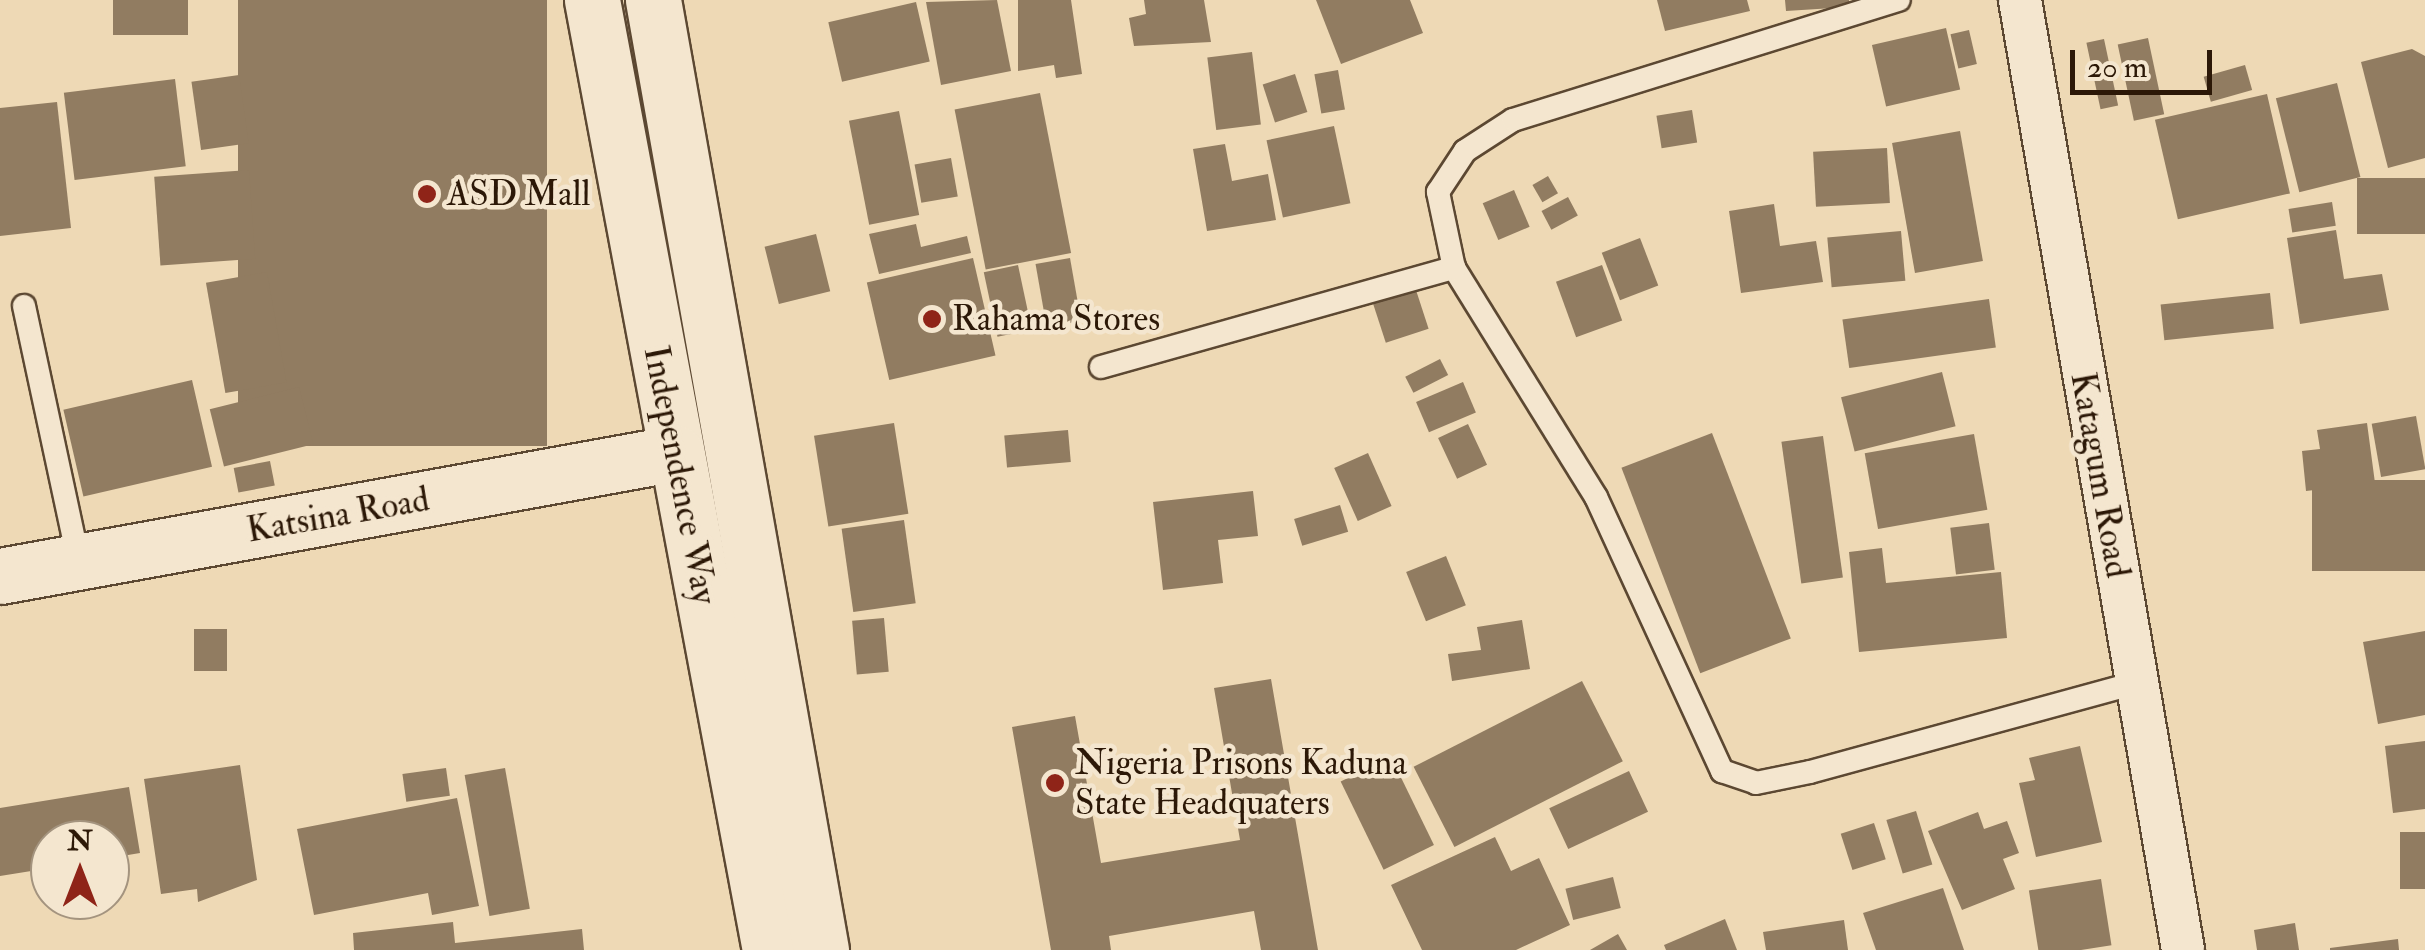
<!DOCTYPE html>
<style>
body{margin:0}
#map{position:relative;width:2425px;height:950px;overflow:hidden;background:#eed9b5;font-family:"IM FELL Double Pica",serif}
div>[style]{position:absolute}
.building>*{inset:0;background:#917c61;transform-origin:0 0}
.roads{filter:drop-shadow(2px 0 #5c4832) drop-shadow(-2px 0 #5c4832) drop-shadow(0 2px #5c4832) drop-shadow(0 -2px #5c4832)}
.lane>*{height:22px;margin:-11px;padding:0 11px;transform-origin:11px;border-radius:11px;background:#f4e6cf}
.street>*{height:42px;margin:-21px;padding:0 21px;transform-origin:21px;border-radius:21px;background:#f4e6cf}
.secondary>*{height:55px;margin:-27.5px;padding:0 27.5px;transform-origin:27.5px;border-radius:27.5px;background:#f4e6cf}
.dots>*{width:28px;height:28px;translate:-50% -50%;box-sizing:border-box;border:5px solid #f4e6cf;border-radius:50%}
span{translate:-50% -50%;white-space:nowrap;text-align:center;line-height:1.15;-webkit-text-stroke:9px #f4e6cf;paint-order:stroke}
.poi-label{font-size:35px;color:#2c1807}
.left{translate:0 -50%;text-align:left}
.street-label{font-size:35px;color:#2c1807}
.north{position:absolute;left:30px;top:820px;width:100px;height:100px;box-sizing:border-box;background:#f4e6cf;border:2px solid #a4947f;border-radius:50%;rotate:0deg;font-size:28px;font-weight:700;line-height:40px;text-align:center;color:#2c1807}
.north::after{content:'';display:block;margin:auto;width:35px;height:45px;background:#8f2418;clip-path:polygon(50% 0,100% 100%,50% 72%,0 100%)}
.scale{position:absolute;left:2070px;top:50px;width:142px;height:45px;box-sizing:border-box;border:5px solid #2c1807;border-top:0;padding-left:12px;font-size:30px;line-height:35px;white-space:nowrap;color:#2c1807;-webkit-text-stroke:8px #f4e6cf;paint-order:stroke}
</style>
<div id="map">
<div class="building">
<i style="left:113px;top:0;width:75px;height:35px"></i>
<i style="left:238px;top:0;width:309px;height:446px"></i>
<i style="clip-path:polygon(997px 0,1011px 71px,941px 85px,926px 2px)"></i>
<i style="clip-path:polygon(1018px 0,1071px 0,1082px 74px,1056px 78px,1054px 65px,1018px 71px)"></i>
<i style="clip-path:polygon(1144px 0,1204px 0,1211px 42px,1134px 46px,1129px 18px,1146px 14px)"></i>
<i style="clip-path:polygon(1316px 0,1410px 0,1423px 33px,1341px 64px)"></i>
<i style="clip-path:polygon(1657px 0,1747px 0,1750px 11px,1665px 31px)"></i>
<i style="clip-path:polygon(1785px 0,1849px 0,1849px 7px,1786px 11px)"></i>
<i style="left:916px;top:2px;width:61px;height:90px;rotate:77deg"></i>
<i style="left:1946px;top:28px;width:63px;height:76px;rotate:77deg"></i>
<i style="left:1969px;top:30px;width:35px;height:19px;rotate:77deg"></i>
<i style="left:2148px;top:38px;width:78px;height:31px;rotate:78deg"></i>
<i style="left:2104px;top:39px;width:68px;height:18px;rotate:78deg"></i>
<i style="clip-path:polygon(2412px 49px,2425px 56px,2425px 158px,2388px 168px,2361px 62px)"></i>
<i style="left:1252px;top:52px;width:73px;height:45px;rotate:83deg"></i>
<i style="left:2245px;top:65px;width:26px;height:43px;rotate:74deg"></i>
<i style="left:1338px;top:70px;width:40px;height:24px;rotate:80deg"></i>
<i style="left:1295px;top:74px;width:40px;height:34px;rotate:72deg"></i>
<i style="left:239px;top:75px;width:69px;height:48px;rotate:82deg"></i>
<i style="left:175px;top:79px;width:88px;height:112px;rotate:83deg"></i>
<i style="left:2337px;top:83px;width:97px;height:63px;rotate:76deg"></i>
<i style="left:1040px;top:93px;width:163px;height:87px;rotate:79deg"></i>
<i style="left:2267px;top:94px;width:102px;height:115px;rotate:77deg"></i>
<i style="clip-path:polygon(57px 102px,71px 228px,0 236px,0 108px)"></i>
<i style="left:1692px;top:110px;width:33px;height:36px;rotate:81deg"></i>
<i style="left:899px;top:111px;width:106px;height:51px;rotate:79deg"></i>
<i style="left:1334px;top:126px;width:79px;height:69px;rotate:78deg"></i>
<i style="left:1960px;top:131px;width:132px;height:69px;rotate:80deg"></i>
<i style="clip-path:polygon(1225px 144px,1232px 181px,1268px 174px,1276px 220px,1207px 231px,1193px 149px)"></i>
<i style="left:1887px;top:148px;width:55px;height:74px;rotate:87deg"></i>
<i style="left:951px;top:158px;width:39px;height:37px;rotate:80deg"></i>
<i style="left:249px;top:170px;width:89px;height:95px;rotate:86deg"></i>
<i style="left:1548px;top:176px;width:20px;height:18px;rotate:60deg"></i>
<i style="left:2425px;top:178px;width:56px;height:68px;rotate:90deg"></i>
<i style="left:1514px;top:190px;width:40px;height:34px;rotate:67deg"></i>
<i style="left:1568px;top:197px;width:21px;height:30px;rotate:62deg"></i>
<i style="left:2332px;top:202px;width:24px;height:44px;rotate:81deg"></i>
<i style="clip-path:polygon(1774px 204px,1780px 246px,1816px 241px,1823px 282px,1741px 293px,1729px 211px)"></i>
<i style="clip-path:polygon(916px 224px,921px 247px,967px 236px,971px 253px,879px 274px,869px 234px)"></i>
<i style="clip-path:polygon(2336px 230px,2344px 279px,2382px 274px,2389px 310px,2300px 324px,2287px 238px)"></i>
<i style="left:1901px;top:231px;width:50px;height:74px;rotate:85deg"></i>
<i style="left:816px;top:234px;width:59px;height:53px;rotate:76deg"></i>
<i style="left:1640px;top:238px;width:51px;height:41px;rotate:69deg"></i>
<i style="left:973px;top:258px;width:100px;height:109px;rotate:77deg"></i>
<i style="left:1070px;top:258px;width:64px;height:35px;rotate:80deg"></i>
<i style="left:1018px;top:265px;width:66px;height:35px;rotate:78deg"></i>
<i style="left:1602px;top:265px;width:59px;height:49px;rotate:70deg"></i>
<i style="left:267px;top:272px;width:112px;height:62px;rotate:80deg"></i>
<i style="left:1415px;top:287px;width:44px;height:45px;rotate:72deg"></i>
<i style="left:2270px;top:293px;width:36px;height:110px;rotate:84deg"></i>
<i style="left:1989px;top:299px;width:49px;height:148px;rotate:82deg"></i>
<i style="left:1440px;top:359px;width:18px;height:39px;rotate:63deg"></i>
<i style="left:1942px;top:372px;width:56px;height:104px;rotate:76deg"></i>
<i style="left:192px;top:380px;width:89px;height:132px;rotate:77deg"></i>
<i style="left:1463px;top:382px;width:33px;height:51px;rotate:67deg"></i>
<i style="left:299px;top:387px;width:59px;height:92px;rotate:76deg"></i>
<i style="left:2416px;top:416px;width:54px;height:45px;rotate:80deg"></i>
<i style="left:894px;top:423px;width:92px;height:81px;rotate:81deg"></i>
<i style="clip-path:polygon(2367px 423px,2375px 483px,2306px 491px,2302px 451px,2320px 449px,2317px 430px)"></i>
<i style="left:1468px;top:424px;width:45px;height:33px;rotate:65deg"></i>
<i style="left:1068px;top:430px;width:32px;height:64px;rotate:85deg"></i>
<i style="left:1712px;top:433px;width:220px;height:97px;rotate:69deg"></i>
<i style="left:1974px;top:434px;width:77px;height:111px;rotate:80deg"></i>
<i style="left:1823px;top:436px;width:143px;height:42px;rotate:82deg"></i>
<i style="left:1368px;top:453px;width:58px;height:37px;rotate:66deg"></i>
<i style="left:270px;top:461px;width:25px;height:37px;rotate:79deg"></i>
<i style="left:2425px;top:480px;width:91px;height:113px;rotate:90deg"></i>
<i style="clip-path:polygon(1253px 491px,1258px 536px,1218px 540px,1223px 583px,1163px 590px,1153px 502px)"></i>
<i style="left:1340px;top:505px;width:28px;height:48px;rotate:73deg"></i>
<i style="left:904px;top:520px;width:84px;height:63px;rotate:82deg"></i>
<i style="left:1989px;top:523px;width:47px;height:39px;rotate:83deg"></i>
<i style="clip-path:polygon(1882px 548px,1886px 583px,2001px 572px,2007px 638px,1859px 652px,1849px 552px)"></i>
<i style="left:1446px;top:556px;width:53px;height:43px;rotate:68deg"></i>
<i style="left:884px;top:618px;width:54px;height:32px;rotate:85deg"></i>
<i style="clip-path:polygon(1522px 620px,1530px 669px,1452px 681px,1448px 654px,1481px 650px,1477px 627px)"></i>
<i style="left:227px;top:629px;width:42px;height:33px;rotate:90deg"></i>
<i style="clip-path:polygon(2425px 631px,2425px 715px,2378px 724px,2363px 642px)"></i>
<i style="clip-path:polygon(1271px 679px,1318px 950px,1261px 950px,1254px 911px,1109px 936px,1111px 950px,1051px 950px,1012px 727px,1075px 716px,1101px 863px,1240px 840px,1214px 688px)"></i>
<i style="left:1582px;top:681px;width:90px;height:189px;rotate:63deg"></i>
<i style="clip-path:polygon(2425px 741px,2425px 809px,2393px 813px,2385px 746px)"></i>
<i style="clip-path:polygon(2080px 746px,2102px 842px,2036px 857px,2019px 783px,2035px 780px,2029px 758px)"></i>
<i style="left:1391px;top:757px;width:98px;height:56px;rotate:64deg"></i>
<i style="clip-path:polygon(240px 765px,257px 880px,198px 902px,197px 889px,161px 894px,144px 779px)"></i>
<i style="left:446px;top:768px;width:28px;height:44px;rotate:82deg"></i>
<i style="left:505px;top:768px;width:143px;height:41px;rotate:80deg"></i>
<i style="left:1629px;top:771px;width:45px;height:88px;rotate:65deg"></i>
<i style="clip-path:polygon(129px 787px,140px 853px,110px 858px,110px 840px,50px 840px,50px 868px,0 876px,0 808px)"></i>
<i style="clip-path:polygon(457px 798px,479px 906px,432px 915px,428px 893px,314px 915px,297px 829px)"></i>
<i style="left:1916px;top:811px;width:56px;height:31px;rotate:73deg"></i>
<i style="clip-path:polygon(1978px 812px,1984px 829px,2007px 821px,2019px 853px,2003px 859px,2015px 889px,1962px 910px,1928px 831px)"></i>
<i style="left:1874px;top:823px;width:38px;height:35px;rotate:72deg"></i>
<i style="left:2400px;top:832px;width:25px;height:57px"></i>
<i style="clip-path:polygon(1495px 837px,1511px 871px,1539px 858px,1570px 925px,1516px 950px,1422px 950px,1391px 885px)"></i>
<i style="left:1613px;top:877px;width:32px;height:49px;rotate:76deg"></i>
<i style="left:2101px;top:879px;width:67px;height:73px;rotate:81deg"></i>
<i style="clip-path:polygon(1943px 888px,1964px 950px,1876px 950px,1863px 913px)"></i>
<i style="clip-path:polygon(1725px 919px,1737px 950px,1666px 950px,1664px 945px)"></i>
<i style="clip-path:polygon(1844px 920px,1848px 950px,1766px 950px,1763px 932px)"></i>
<i style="clip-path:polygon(453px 922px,455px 943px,582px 929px,584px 950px,354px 950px,353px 933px)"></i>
<i style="clip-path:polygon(2295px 923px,2299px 950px,2257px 950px,2254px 930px)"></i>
<i style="clip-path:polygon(1618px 934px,1627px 950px,1590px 950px)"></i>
<i style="clip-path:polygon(2398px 939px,2399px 950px,2330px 950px,2330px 948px)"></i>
</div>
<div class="roads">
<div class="lane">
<i style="left:1454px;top:268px;width:269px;rotate:58.2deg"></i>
<i style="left:1596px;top:497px;width:302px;rotate:65.3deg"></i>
<i style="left:1722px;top:771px;width:36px;rotate:19deg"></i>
<i style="left:1756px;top:783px;width:55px;rotate:-11.5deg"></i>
<i style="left:1810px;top:772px;width:337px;rotate:-15.3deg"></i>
<i style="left:24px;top:306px;width:262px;rotate:77.9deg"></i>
<i style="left:1101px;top:367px;width:367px;rotate:-15.7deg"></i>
<i style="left:1454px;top:268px;width:78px;rotate:-101.9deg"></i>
<i style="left:1438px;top:192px;width:49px;rotate:-56.6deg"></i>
<i style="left:1465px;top:151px;width:57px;rotate:-32.9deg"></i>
<i style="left:1513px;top:120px;width:404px;rotate:-17.3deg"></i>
</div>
<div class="street">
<i style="left:2020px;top:0;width:964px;rotate:80.26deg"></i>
</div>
<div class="secondary">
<i style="left:592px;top:0;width:967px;rotate:79.39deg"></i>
<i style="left:653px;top:0;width:965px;rotate:79.97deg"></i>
<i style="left:0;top:576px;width:687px;rotate:-10.31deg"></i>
</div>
</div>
<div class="dots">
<i style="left:427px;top:194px;background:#8f2418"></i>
<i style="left:932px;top:319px;background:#8f2418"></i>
<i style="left:1055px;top:783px;background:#8f2418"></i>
</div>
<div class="poi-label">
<span class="left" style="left:447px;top:194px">ASD Mall</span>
<span class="left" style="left:952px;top:319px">Rahama Stores</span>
<span class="left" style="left:1075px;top:783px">Nigeria Prisons Kaduna<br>State Headquaters</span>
</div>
<div class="street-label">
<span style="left:680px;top:475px;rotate:79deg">Independence Way</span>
<span style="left:2100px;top:475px;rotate:80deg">Katagum Road</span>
<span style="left:338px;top:515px;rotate:-10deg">Katsina Road</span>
</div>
<div class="north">N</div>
<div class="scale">20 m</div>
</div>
